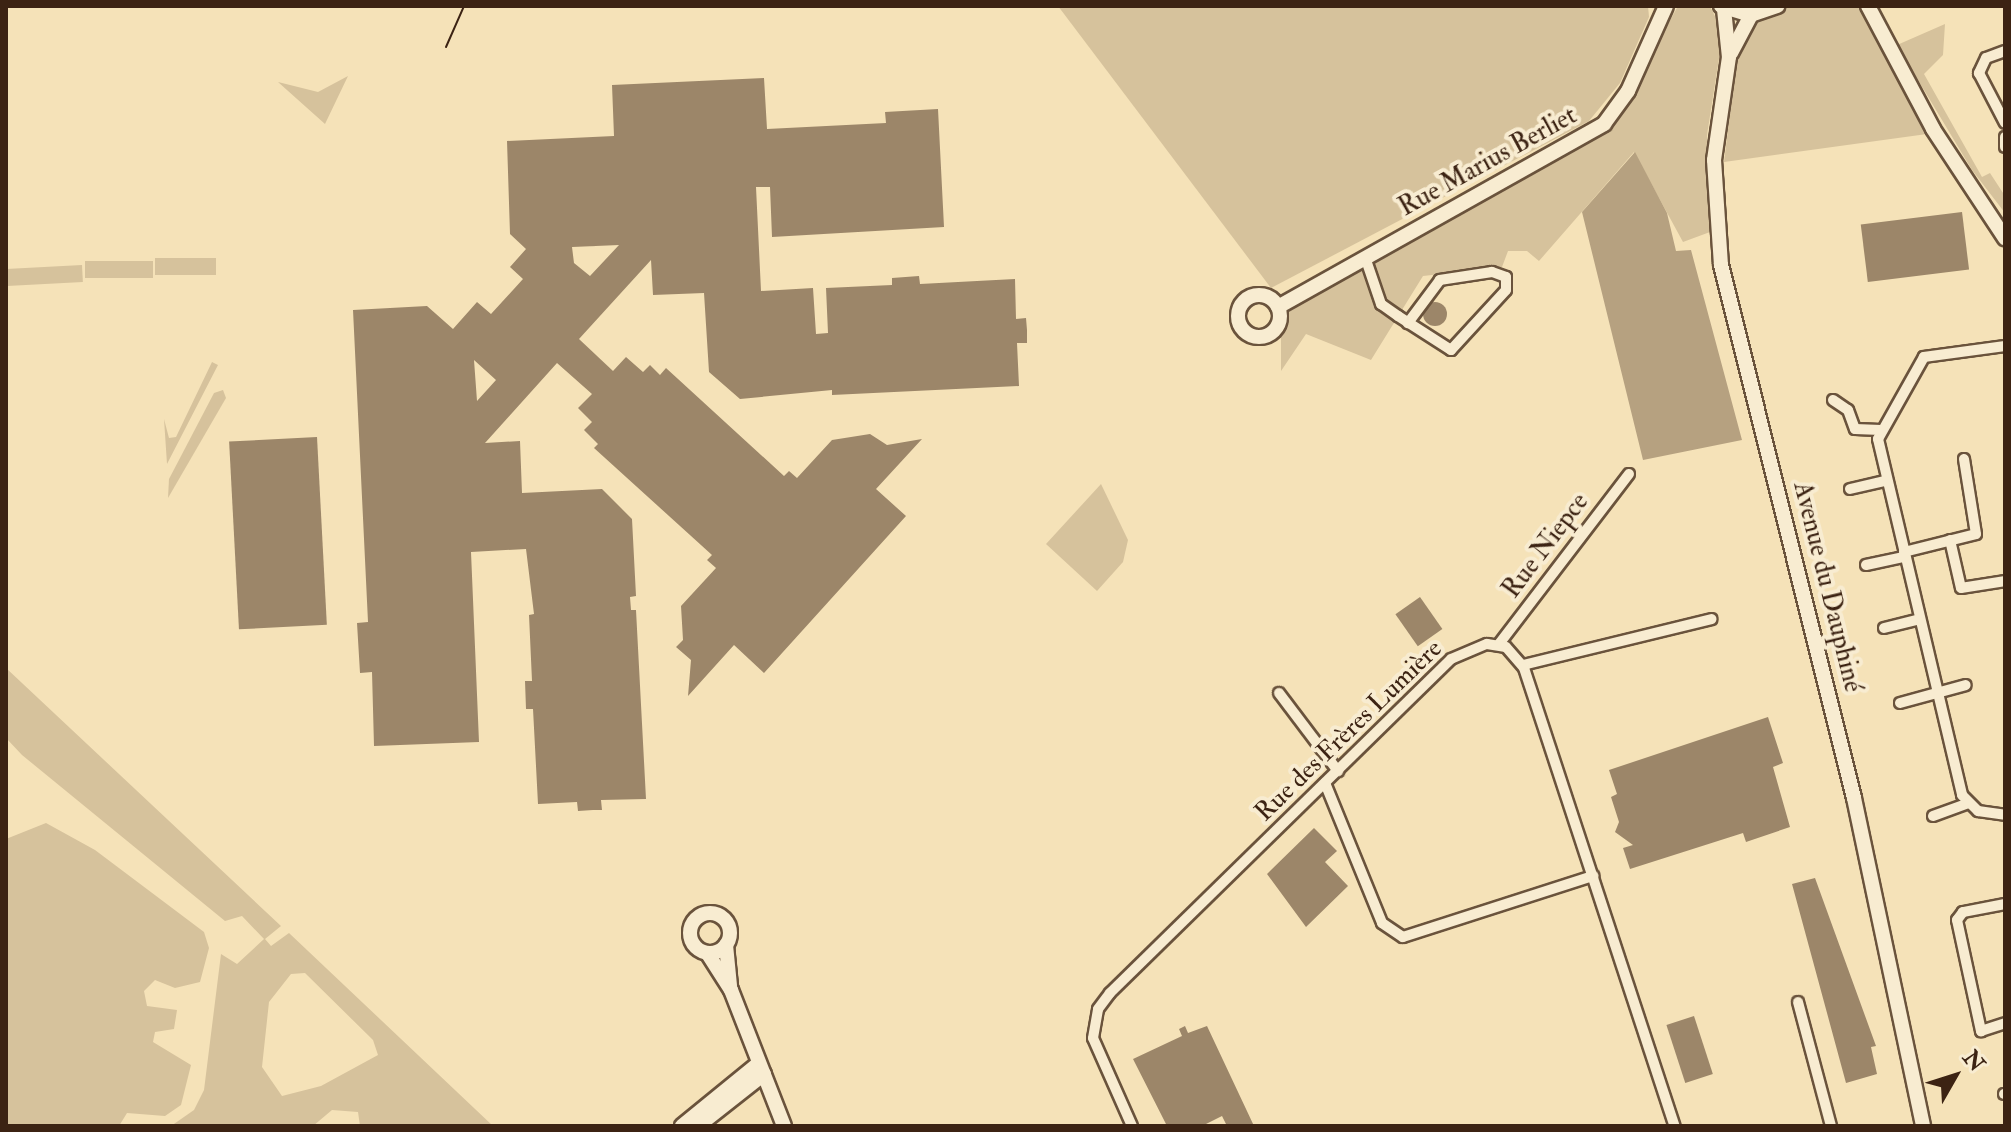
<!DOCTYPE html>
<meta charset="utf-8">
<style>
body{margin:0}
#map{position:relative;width:2011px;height:1132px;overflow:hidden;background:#f5e2b8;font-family:"IM FELL Double Pica",serif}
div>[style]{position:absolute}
.green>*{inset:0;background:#d6c29c;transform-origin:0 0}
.water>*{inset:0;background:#b6a180}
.building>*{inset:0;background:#9c8669;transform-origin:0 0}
.round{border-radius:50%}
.roads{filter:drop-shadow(2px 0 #6a533c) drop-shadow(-2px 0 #6a533c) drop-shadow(0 2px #6a533c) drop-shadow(0 -2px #6a533c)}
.street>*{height:10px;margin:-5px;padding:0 5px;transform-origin:5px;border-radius:5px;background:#f8ecd1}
.secondary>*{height:14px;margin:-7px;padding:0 7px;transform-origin:7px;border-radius:7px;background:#f8ecd1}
.secondary>.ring{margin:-7px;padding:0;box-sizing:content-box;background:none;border:14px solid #f8ecd1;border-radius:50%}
.tram>*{height:2px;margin:-1px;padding:0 1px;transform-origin:1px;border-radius:1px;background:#3c2313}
span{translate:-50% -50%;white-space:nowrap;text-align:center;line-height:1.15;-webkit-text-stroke:8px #f8ecd1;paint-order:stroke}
.street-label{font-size:26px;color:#3c2313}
.frame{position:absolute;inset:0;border:8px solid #3c2313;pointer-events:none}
.north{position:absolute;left:1915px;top:1036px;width:80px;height:80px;-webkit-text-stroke:6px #f8ecd1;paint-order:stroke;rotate:51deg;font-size:22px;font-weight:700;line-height:32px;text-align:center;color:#3c2313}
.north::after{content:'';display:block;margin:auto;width:28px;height:36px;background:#3c2313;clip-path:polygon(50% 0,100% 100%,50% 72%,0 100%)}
</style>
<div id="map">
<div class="green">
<i style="clip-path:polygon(1058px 6px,1648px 6px,1649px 17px,1620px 83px,1589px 121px,1271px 288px)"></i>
<i style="clip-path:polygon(1678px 6px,1710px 6px,1723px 33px,1707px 135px,1710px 232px,1683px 242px,1634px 152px,1539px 261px,1527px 251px,1508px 251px,1502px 267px,1423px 276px,1371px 360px,1306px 334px,1281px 371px,1281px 335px,1291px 307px,1610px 129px)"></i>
<i style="clip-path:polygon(1789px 6px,1858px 6px,1927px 134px,1724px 162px,1738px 49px,1755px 23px)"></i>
<i style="clip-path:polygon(1945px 24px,1943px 55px,1924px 74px,1982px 177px,1990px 173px,2005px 196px,2005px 213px,1972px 170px,1897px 45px)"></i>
<i style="clip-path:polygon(348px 76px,325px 124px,278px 82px,318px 92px)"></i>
<i style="left:216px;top:258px;width:17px;height:61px;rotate:90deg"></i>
<i style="left:153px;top:261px;width:17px;height:68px;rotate:90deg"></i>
<i style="left:82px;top:265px;width:17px;height:76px;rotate:87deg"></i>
<i style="clip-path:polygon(212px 362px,218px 365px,167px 464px,164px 419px,169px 438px,176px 437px)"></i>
<i style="clip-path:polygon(223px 390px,226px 398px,168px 498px,169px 479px,214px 393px)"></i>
<i style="clip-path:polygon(1101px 484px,1128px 540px,1123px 562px,1097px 591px,1046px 544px)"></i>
<i style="clip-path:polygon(evenodd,6px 668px,281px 926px,265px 939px,271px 946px,289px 933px,493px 1126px,360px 1126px,358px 1112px,332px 1110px,313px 1126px,171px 1126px,194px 1110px,204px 1090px,221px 954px,237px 964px,264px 939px,242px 916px,225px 921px,22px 755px,6px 738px,6px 668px,305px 973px,373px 1040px,378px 1055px,321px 1086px,282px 1096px,262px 1067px,269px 1002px,291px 974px,305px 973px)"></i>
<i style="clip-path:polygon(46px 823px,95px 850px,204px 932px,209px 948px,200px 982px,175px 988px,155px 980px,144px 991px,147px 1006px,177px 1010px,174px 1029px,155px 1032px,153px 1042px,191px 1065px,181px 1105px,165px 1116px,127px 1113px,119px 1126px,6px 1126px,6px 839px)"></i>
</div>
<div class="water">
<i style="clip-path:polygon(1635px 152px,1667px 213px,1676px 251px,1691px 250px,1742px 440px,1643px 460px,1582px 212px)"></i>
</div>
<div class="building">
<i style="clip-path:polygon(evenodd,764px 78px,767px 129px,886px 123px,885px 112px,938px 109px,944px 227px,772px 237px,770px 187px,756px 187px,761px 291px,813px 288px,816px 334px,828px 333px,826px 288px,892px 285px,892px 278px,919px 276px,920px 284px,1015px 279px,1016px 319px,1026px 318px,1027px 330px,1027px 343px,1017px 343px,1019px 386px,832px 395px,832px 390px,740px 399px,709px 372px,704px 293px,653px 295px,651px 260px,579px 339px,613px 371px,626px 357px,643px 372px,650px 365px,660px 375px,666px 368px,784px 476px,789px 471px,797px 478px,832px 440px,870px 434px,887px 445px,922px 439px,876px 489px,906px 516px,764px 673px,734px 645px,688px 696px,691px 660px,676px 647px,683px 640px,681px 606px,716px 568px,707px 560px,712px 555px,594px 448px,598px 444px,584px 430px,592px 422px,578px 408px,592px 394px,557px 363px,485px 443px,520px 441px,522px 493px,602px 489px,632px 519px,636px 596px,630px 597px,631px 610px,636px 610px,646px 799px,601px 800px,602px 810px,593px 810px,578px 811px,577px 802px,538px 804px,533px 709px,526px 709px,525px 681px,532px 681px,529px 615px,534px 614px,526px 549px,471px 552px,479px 742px,374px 746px,372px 672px,360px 673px,357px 623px,368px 622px,353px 310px,427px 306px,453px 329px,477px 302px,491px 314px,523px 279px,510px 267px,526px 249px,510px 234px,507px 141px,614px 136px,612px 85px,764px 78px,619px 245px,590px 276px,574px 263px,572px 247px,619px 245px,764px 78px,474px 360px,496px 380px,477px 401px,474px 360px)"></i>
<i style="left:1962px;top:212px;width:58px;height:102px;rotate:83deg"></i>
<i class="round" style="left:1423px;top:302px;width:24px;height:24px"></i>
<i style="left:317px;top:437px;width:188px;height:88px;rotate:87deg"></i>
<i style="left:1420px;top:597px;width:39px;height:30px;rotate:55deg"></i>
<i style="clip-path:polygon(1768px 717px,1783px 763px,1773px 767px,1790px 827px,1746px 842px,1743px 833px,1630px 869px,1623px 848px,1633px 845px,1615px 832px,1619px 822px,1611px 797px,1617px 794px,1609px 770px)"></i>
<i style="clip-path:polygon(1314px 828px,1337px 851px,1325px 862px,1348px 886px,1306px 927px,1267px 874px)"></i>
<i style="clip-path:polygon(1815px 878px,1876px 1046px,1871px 1047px,1877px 1074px,1846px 1083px,1792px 884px)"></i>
<i style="left:1694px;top:1016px;width:61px;height:29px;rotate:72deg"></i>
<i style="clip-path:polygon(1185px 1026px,1188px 1033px,1207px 1026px,1254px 1126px,1227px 1126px,1222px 1116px,1202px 1126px,1167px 1126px,1133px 1059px,1182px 1036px,1179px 1029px)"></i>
</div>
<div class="roads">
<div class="street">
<i style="left:2005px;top:51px;width:20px;rotate:160deg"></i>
<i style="left:1986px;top:58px;width:17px;rotate:115deg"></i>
<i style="left:1979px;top:73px;width:56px;rotate:62.5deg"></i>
<i style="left:2005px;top:137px;width:10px;rotate:90deg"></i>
<i style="left:1365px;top:257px;width:50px;rotate:71.2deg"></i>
<i style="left:1381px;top:304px;width:21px;rotate:35deg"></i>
<i style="left:1398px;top:316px;width:63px;rotate:32.7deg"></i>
<i style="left:1451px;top:350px;width:81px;rotate:-47.5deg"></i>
<i style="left:1506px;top:290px;width:13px;rotate:-90deg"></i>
<i style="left:1506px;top:277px;width:15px;rotate:-160deg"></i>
<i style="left:1492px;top:272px;width:53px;rotate:171.3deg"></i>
<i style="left:1440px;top:280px;width:54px;rotate:126.7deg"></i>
<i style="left:2005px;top:346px;width:82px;rotate:172.3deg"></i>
<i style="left:1924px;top:357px;width:94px;rotate:119.3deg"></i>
<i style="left:1878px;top:439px;width:366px;rotate:76.7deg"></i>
<i style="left:1962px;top:795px;width:23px;rotate:45deg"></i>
<i style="left:1978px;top:811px;width:27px;rotate:8deg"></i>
<i style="left:1833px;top:400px;width:18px;rotate:34deg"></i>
<i style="left:1848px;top:410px;width:20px;rotate:70deg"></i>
<i style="left:1855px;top:429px;width:26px;rotate:2deg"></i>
<i style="left:1850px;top:489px;width:35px;rotate:-13deg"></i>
<i style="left:1950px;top:540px;width:49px;rotate:77.1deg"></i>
<i style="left:1961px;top:588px;width:45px;rotate:-9deg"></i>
<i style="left:1904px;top:552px;width:74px;rotate:-14deg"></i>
<i style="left:1976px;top:534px;width:76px;rotate:-99.1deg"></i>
<i style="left:1866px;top:565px;width:40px;rotate:-12deg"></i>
<i style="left:1884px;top:628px;width:37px;rotate:-14deg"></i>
<i style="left:1499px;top:644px;width:214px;rotate:-52.6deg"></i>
<i style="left:1523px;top:665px;width:194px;rotate:-13.7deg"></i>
<i style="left:1279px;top:693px;width:98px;rotate:52.9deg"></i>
<i style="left:1900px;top:703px;width:68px;rotate:-15.3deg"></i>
<i style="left:1325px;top:783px;width:151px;rotate:67.8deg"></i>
<i style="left:1382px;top:923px;width:25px;rotate:34deg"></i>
<i style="left:1403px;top:937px;width:200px;rotate:-17.8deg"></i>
<i style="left:1933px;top:816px;width:37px;rotate:-20deg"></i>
<i style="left:2005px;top:904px;width:43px;rotate:169.2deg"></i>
<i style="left:1963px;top:912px;width:10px;rotate:127deg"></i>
<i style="left:1957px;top:920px;width:114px;rotate:77.8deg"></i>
<i style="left:1981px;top:1031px;width:25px;rotate:-18deg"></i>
<i style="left:1798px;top:1002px;width:128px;rotate:75.1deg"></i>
<i style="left:2004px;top:1094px;width:1px"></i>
<i style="left:1132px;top:1126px;width:96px;rotate:-113.9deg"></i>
<i style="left:1093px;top:1038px;width:29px;rotate:-80deg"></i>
<i style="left:1098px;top:1009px;width:20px;rotate:-53deg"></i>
<i style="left:1110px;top:993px;width:477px;rotate:-44.4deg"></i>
<i style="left:1451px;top:659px;width:39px;rotate:-23deg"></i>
<i style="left:1487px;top:644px;width:19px;rotate:9deg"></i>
<i style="left:1506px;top:647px;width:28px;rotate:49deg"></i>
<i style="left:1524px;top:668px;width:482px;rotate:71.8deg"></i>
</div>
<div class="secondary">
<i style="left:1721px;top:6px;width:31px;rotate:17deg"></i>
<i style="left:1751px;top:15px;width:28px;rotate:-19deg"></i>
<i style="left:1868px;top:6px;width:139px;rotate:62.1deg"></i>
<i style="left:1933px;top:129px;width:131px;rotate:56.6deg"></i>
<i style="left:1724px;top:9px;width:48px;rotate:84.1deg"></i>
<i style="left:1729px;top:57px;width:104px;rotate:98.3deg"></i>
<i style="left:1714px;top:160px;width:105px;rotate:86.2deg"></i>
<i style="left:1721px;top:265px;width:549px;rotate:75.99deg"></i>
<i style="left:1854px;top:798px;width:335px;rotate:78.1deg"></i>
<i style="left:1731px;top:53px;width:43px;rotate:-62.2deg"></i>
<i class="ring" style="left:1238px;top:295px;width:28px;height:28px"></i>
<i style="left:1278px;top:307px;width:374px;rotate:-29.3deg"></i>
<i style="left:1604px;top:124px;width:41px;rotate:-54deg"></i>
<i style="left:1628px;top:91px;width:93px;rotate:-65.9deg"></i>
<i class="ring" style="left:690px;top:913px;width:26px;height:26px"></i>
<i style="left:726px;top:945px;width:41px;rotate:84.4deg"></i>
<i style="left:708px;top:954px;width:43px;rotate:57.4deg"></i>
<i style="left:731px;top:990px;width:146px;rotate:68.7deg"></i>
<i style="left:682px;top:1126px;width:99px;rotate:-39.3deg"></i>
<i style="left:698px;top:1126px;width:84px;rotate:-38.2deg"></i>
</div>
</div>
<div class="tram">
<i style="left:446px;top:47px;width:45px;rotate:-66.3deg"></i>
</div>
<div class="street-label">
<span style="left:1488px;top:162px;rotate:-29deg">Rue Marius Berliet</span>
<span style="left:1546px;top:546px;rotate:-53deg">Rue Niepce</span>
<span style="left:1827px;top:587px;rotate:76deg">Avenue du Dauphiné</span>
<span style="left:1349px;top:731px;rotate:-44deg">Rue des Frères Lumière</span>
</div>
<div class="frame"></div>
<div class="north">N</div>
</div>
